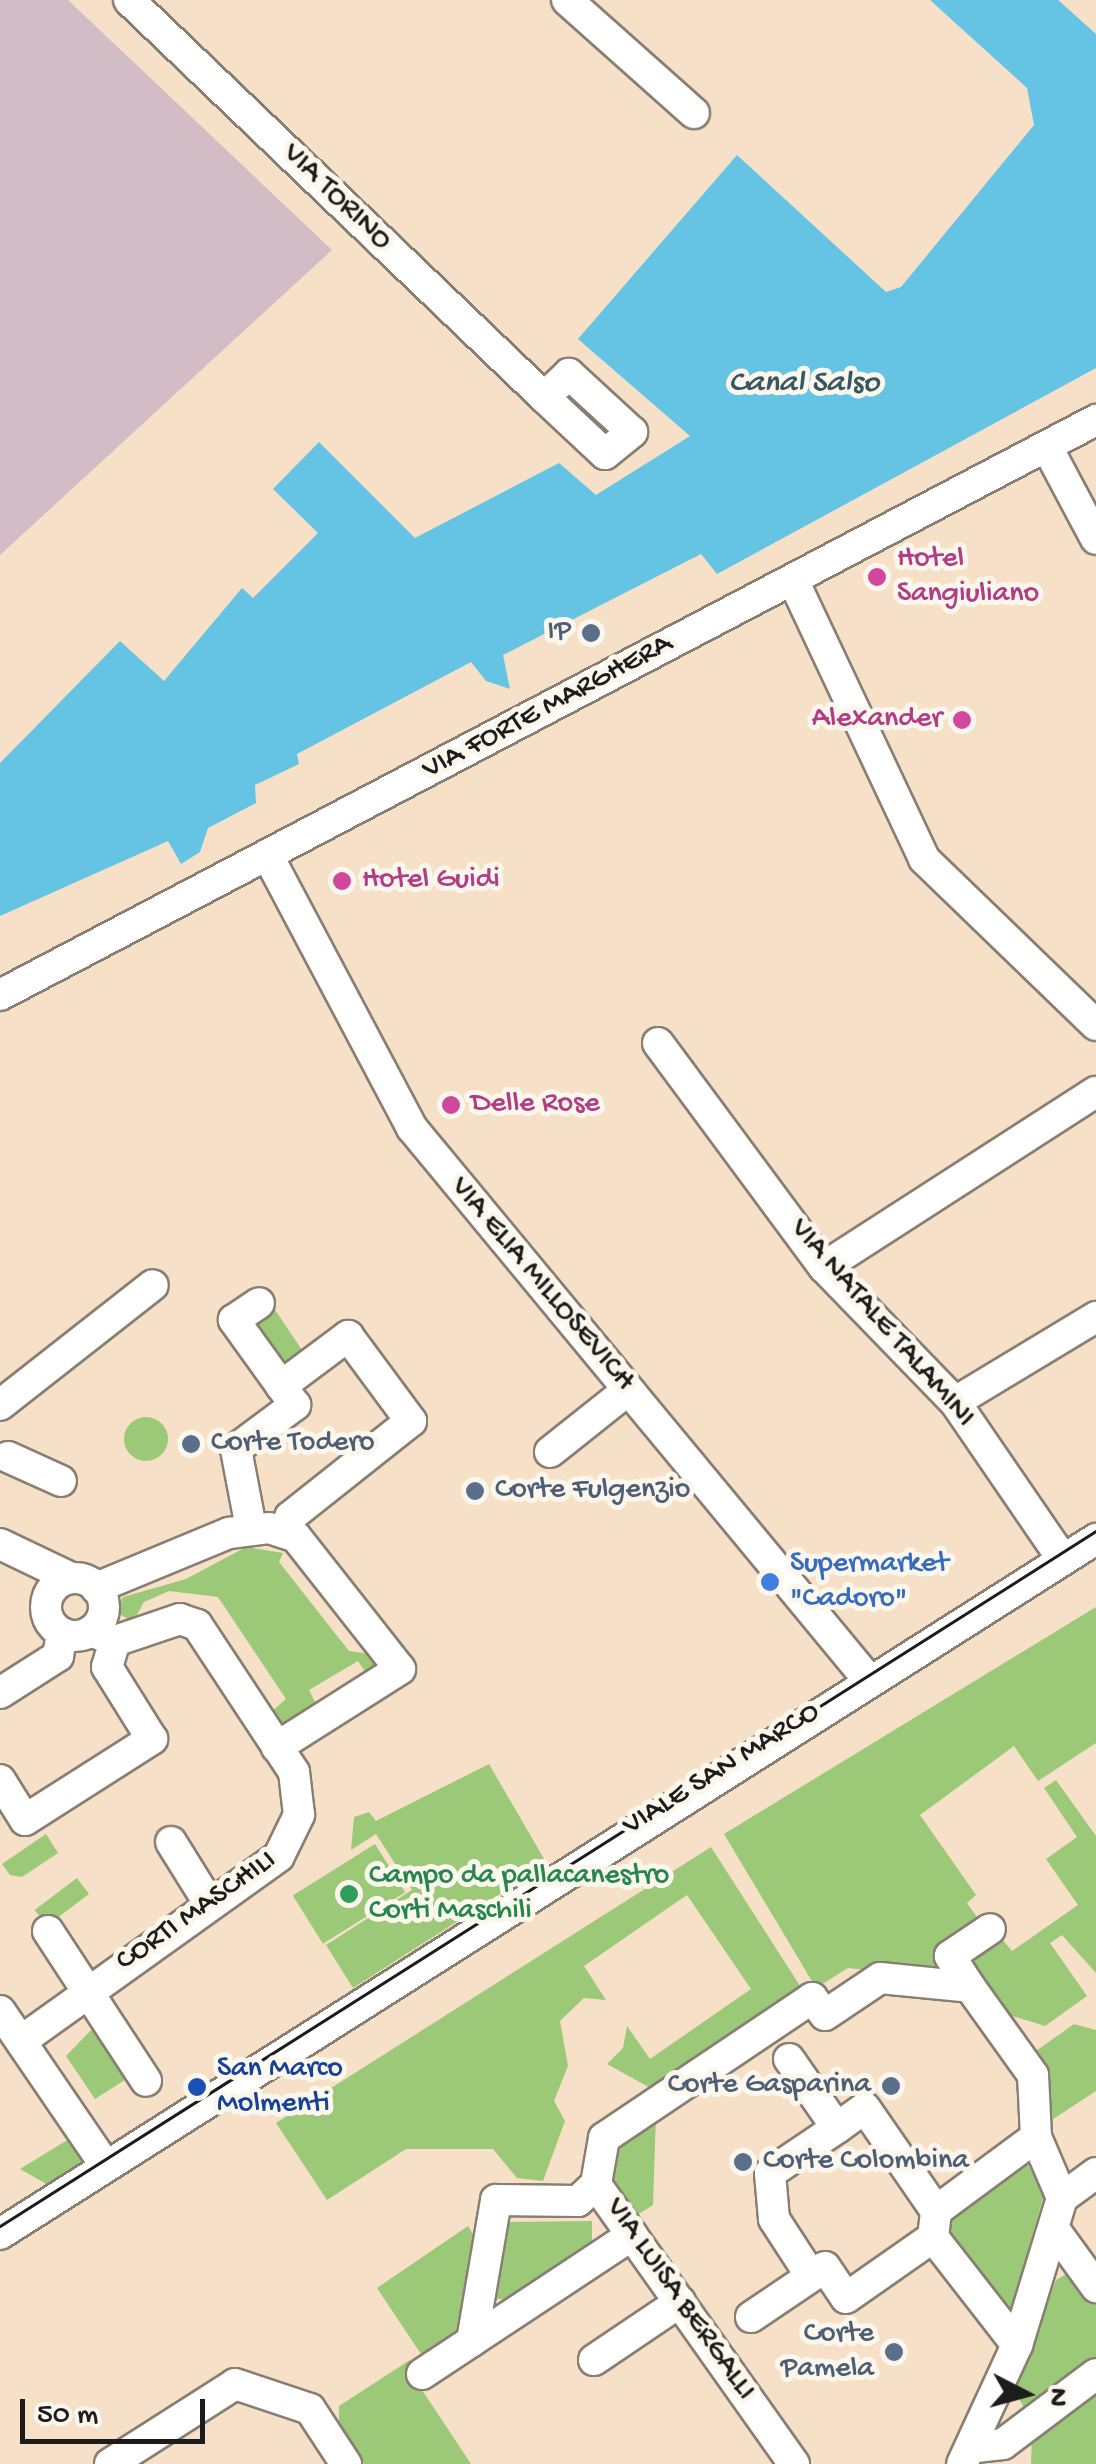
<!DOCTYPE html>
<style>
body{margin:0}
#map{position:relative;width:1096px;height:2464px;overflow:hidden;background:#f6e0c7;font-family:"Gochi Hand",sans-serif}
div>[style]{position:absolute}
.industrial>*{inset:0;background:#d2bdc6}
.green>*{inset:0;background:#9bc977;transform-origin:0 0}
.round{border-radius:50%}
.water>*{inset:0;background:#65c3e3}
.roads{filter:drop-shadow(2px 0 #897e72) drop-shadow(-2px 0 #897e72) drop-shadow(0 2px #897e72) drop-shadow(0 -2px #897e72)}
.minor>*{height:30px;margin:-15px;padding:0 15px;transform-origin:15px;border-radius:15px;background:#fff}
.minor>.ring{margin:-15px;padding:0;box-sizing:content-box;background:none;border:30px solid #fff;border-radius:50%}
.tram>*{height:2.5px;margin:-1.25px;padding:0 1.25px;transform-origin:1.25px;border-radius:1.25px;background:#1c1c1c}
.dots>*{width:28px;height:28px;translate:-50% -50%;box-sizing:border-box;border:5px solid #fbf7ec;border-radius:50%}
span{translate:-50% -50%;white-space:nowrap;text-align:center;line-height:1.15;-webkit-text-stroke:10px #fbf7ec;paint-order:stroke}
.street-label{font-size:30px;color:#1c1c1c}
.hotel-label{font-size:30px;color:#b23c85}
.left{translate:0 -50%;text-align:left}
.right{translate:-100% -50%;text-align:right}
.service-label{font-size:30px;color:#4e5e75}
.shop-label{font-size:30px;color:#366cbe}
.leisure-label{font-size:30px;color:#27864d}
.transit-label{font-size:30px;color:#164399}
.water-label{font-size:32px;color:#365662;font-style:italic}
.north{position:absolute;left:976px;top:2344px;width:100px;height:100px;-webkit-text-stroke:8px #fbf7ec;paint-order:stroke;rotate:96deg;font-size:28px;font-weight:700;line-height:40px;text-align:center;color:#1c1c1c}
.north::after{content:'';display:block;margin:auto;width:35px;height:45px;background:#1c1c1c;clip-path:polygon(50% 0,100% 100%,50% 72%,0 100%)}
.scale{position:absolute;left:20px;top:2399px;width:185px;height:45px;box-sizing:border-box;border:5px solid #1c1c1c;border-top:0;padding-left:12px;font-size:30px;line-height:35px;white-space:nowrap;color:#1c1c1c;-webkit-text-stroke:8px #fbf7ec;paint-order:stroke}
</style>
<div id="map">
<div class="industrial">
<i style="clip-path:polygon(0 0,68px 0,332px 250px,0 555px)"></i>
</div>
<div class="green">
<i style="left:271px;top:1304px;width:62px;height:22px;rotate:56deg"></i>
<i class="round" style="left:124px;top:1417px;width:44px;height:44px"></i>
<i style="clip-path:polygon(246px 1547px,283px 1553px,279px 1562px,349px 1651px,376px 1655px,380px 1666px,368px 1676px,358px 1661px,309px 1690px,318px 1708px,277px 1735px,264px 1718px,286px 1699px,218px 1597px,169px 1591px,144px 1602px,133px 1622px,116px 1612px,123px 1597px,186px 1579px)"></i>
<i style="clip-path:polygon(1096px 1607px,1096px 1743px,1038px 1781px,1014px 1746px,920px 1815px,976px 1895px,967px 1903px,982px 1924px,960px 1981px,848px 1968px,816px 1988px,724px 1834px)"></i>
<i style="clip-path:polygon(489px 1764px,547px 1864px,353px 1988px,326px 1945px,412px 1890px,376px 1834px,351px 1850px,354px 1817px,369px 1812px,376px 1821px)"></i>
<i style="clip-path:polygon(1056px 1780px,1096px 1836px,1096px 1973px,1062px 1935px,1050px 1943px,1087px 1996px,1045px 2026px,993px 2010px,962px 1967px,1002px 1939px,1012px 1951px,1078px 1905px,1046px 1859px,1077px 1837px,1044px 1788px)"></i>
<i style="clip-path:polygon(46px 1834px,58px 1853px,22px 1877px,10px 1875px,2px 1864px)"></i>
<i style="left:375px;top:1844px;width:57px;height:97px;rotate:58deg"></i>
<i style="clip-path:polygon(711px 1847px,802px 1989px,654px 2090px,607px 2064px,623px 2048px,627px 2026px,650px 2059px,751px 1989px,687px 1895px,584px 1966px,606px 2000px,584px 1998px,560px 2021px,568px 2066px,554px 2101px,565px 2121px,543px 2181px,517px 2178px,493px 2149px,406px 2149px,327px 2200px,276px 2123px)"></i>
<i style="left:77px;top:1878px;width:20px;height:53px;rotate:53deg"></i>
<i style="clip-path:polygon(1074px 2024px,1096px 2030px,1096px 2091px,1044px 2125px,1029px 2056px)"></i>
<i style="clip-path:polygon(94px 2027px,128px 2078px,95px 2099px,66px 2056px)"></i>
<i style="clip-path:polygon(656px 2114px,653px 2205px,634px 2217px,608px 2181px,614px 2143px)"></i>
<i style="clip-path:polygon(69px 2139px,86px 2163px,50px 2186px,20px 2169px)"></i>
<i style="clip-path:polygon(1025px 2159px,1044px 2195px,1010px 2312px,948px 2240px,951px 2215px)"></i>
<i style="clip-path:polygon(592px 2221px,592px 2243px,509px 2300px,489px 2298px,505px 2222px)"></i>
<i style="clip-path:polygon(468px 2226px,476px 2239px,454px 2345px,427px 2363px,377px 2288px)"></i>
<i style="clip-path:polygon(1075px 2269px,1096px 2303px,1096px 2360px,1027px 2413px,1015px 2391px,1056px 2280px)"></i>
<i style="clip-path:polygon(410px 2360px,418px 2384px,471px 2464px,364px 2464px,339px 2426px,339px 2406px)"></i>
<i style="clip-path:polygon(1096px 2388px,1096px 2464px,1031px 2464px,1032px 2437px)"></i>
</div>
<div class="water">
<i style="clip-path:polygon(930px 0,1058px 0,1096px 34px,1096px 368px,717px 574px,701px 554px,503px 655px,510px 689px,486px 681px,471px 662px,297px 754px,299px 764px,255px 785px,256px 803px,208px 828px,200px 852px,181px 864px,168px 841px,0 916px,0 763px,120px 641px,164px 681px,242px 588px,253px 598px,318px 533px,273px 489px,319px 442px,415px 538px,559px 463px,596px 495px,690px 436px,578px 339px,737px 155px,886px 292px,901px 287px,1034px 125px,1027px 88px)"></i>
</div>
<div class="roads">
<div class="minor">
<i style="left:129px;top:0;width:574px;rotate:43.73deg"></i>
<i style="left:544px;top:397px;width:83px;rotate:43.1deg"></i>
<i style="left:605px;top:454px;width:35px;rotate:-39deg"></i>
<i style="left:632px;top:432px;width:86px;rotate:-137.4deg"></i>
<i style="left:569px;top:374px;width:34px;rotate:137deg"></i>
<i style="left:567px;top:0;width:170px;rotate:41.7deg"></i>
<i style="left:1047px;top:447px;width:104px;rotate:62deg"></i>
<i style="left:793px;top:580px;width:308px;rotate:64.8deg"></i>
<i style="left:924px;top:859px;width:239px;rotate:44deg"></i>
<i style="left:268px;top:856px;width:308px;rotate:62.1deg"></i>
<i style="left:412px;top:1128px;width:714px;rotate:50.4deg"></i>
<i style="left:0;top:995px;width:1238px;rotate:-27.68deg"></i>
<i style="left:658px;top:1043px;width:279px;rotate:53.5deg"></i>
<i style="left:824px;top:1267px;width:188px;rotate:45.9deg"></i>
<i style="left:955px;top:1402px;width:191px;rotate:55.6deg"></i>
<i style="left:824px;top:1267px;width:323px;rotate:-32.8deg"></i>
<i style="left:281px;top:1386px;width:84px;rotate:-36.7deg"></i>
<i style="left:348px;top:1336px;width:106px;rotate:53.5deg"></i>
<i style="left:411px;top:1421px;width:154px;rotate:141.6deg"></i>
<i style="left:290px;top:1517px;width:16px;rotate:105deg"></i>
<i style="left:955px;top:1402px;width:165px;rotate:-31.1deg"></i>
<i style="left:0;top:1405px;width:194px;rotate:-38.1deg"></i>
<i style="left:550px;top:1452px;width:100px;rotate:-38.5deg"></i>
<i style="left:8px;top:1457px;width:58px;rotate:24.4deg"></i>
<i style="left:251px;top:1528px;width:80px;rotate:-100.8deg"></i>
<i style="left:236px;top:1449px;width:74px;rotate:-36.7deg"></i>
<i style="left:295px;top:1405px;width:105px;rotate:-125.7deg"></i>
<i style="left:234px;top:1320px;width:30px;rotate:-34deg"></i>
<i style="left:0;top:1544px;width:79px;rotate:25.6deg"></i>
<i class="ring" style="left:46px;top:1578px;width:28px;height:28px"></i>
<i style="left:96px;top:1588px;width:144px;rotate:-22.5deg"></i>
<i style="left:229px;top:1533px;width:40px;rotate:-7.1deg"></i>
<i style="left:269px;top:1528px;width:28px;rotate:18deg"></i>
<i style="left:296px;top:1537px;width:168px;rotate:51.8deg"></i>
<i style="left:400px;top:1669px;width:146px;rotate:147.6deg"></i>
<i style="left:0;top:1693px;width:69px;rotate:-32.5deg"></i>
<i style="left:58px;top:1656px;width:23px;rotate:-80deg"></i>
<i style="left:0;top:1780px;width:47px;rotate:58deg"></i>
<i style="left:25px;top:1820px;width:151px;rotate:-32.5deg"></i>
<i style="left:152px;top:1739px;width:85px;rotate:-122deg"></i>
<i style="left:107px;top:1667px;width:27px;rotate:-73deg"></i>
<i style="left:171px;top:1842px;width:72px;rotate:58.1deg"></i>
<i style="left:48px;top:1931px;width:179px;rotate:56.8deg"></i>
<i style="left:970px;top:1987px;width:37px;rotate:-123deg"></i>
<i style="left:950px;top:1956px;width:48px;rotate:-34deg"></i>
<i style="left:0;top:2011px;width:186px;rotate:55.7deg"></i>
<i style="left:21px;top:2041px;width:317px;rotate:-35.6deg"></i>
<i style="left:279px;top:1856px;width:46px;rotate:-64deg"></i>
<i style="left:299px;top:1815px;width:43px;rotate:-96.6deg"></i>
<i style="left:294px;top:1772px;width:176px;rotate:-123.4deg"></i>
<i style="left:197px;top:1625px;width:18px;rotate:-161deg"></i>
<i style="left:180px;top:1619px;width:69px;rotate:161.3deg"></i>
<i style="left:115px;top:1641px;width:26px;rotate:-157deg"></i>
<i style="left:789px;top:2059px;width:84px;rotate:55.2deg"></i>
<i style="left:837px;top:2128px;width:34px;rotate:-36deg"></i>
<i style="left:865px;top:2108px;width:125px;rotate:55.4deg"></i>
<i style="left:1062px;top:2198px;width:42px;rotate:-36.3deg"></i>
<i style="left:1054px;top:2229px;width:72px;rotate:54.1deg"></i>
<i style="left:0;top:2234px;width:1298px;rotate:-32.38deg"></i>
<i style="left:811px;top:2276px;width:68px;rotate:-123deg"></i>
<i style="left:774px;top:2219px;width:46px;rotate:-95deg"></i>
<i style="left:770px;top:2173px;width:81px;rotate:-33.9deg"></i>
<i style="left:751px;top:2317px;width:89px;rotate:-34deg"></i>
<i style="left:825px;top:2267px;width:37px;rotate:56deg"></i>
<i style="left:846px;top:2298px;width:106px;rotate:-35deg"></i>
<i style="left:472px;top:2341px;width:143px;rotate:-80.3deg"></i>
<i style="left:496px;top:2200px;width:82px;rotate:0.7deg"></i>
<i style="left:578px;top:2201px;width:25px;rotate:-43deg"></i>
<i style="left:1017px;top:2345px;width:137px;rotate:-127.9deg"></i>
<i style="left:933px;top:2237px;width:26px;rotate:-83deg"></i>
<i style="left:936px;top:2211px;width:124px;rotate:-36.5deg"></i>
<i style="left:594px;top:2360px;width:104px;rotate:-34deg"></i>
<i style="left:422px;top:2374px;width:252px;rotate:-33.5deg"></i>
<i style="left:976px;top:2447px;width:27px;rotate:-6deg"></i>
<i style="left:1003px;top:2444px;width:116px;rotate:-37deg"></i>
<i style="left:110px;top:2464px;width:148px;rotate:-32.6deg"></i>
<i style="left:235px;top:2384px;width:79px;rotate:18.4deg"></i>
<i style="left:310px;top:2409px;width:66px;rotate:56.8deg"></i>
<i style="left:794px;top:2464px;width:343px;rotate:-125.3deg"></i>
<i style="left:596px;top:2184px;width:47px;rotate:-80.1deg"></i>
<i style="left:604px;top:2138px;width:251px;rotate:-33.9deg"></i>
<i style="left:812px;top:1998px;width:21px;rotate:53deg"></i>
<i style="left:825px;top:2015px;width:66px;rotate:-33.9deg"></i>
<i style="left:880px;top:1978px;width:90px;rotate:5.7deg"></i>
<i style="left:970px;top:1987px;width:108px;rotate:54.4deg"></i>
<i style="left:1033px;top:2075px;width:62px;rotate:87.2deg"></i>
<i style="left:1036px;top:2137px;width:66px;rotate:66.9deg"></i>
<i style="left:1062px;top:2198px;width:154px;rotate:107deg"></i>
<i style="left:1017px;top:2345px;width:131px;rotate:114.8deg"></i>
</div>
</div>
<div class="tram">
<i style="left:0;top:2226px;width:1298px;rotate:-32.38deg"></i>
</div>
<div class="dots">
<i style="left:877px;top:577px;background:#d1479c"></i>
<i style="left:591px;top:633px;background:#5c6f8a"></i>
<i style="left:962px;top:720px;background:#d1479c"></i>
<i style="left:342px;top:881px;background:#d1479c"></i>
<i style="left:451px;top:1105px;background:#d1479c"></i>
<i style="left:191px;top:1444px;background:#5c6f8a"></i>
<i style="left:475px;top:1491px;background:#5c6f8a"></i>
<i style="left:770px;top:1582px;background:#3f7fe0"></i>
<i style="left:349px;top:1894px;background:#2e9e5b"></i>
<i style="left:891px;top:2086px;background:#5c6f8a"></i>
<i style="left:197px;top:2087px;background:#1a4fb4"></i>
<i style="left:743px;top:2162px;background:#5c6f8a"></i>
<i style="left:894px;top:2352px;background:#5c6f8a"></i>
</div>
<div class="street-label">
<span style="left:336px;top:198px;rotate:44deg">VIA TORINO</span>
<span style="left:548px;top:708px;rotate:-28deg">VIA FORTE MARGHERA</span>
<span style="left:541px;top:1285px;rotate:50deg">VIA ELIA MILLOSEVICH</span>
<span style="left:881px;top:1324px;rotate:49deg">VIA NATALE TALAMINI</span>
<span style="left:722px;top:1770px;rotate:-32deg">VIALE SAN MARCO</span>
<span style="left:197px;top:1912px;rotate:-35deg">CORTI MASCHILI</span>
<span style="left:679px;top:2300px;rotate:55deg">VIA LUISA BERGALLI</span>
</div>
<div class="hotel-label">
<span class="left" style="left:897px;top:577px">Hotel<br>Sangiuliano</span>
<span class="right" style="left:942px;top:720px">Alexander</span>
<span class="left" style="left:362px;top:881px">Hotel Guidi</span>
<span class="left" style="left:471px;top:1105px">Delle Rose</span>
</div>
<div class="service-label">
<span class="right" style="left:571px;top:633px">IP</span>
<span class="left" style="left:211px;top:1444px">Corte Todero</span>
<span class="left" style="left:495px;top:1491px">Corte Fulgenzio</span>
<span class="right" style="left:871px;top:2086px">Corte Gasparina</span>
<span class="left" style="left:763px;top:2162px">Corte Colombina</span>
<span class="right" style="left:874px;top:2352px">Corte<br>Pamela</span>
</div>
<div class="shop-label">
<span class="left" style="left:790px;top:1582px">Supermarket<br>"Cadoro"</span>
</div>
<div class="leisure-label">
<span class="left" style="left:369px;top:1894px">Campo da pallacanestro<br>Corti Maschili</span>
</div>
<div class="transit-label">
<span class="left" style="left:217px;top:2087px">San Marco<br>Molmenti</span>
</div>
<div class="water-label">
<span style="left:804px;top:384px">Canal Salso</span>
</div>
<div class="north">N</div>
<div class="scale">50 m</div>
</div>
